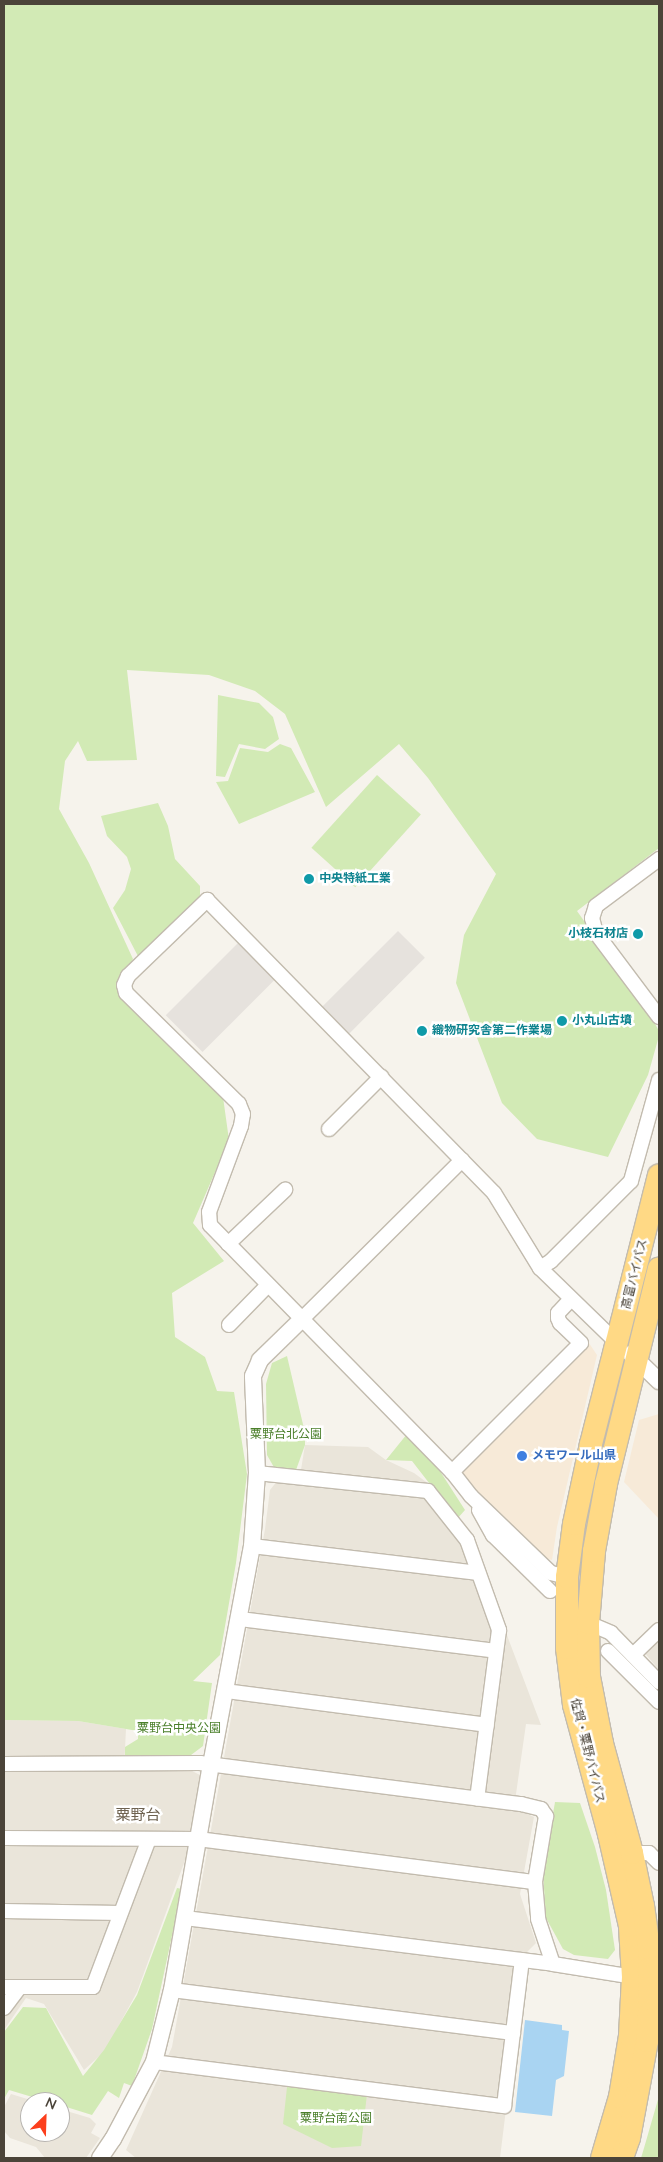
<!DOCTYPE html>
<meta charset="utf-8">
<style>
body{margin:0}
#map{position:relative;width:663px;height:2162px;overflow:hidden;background:#f6f3ec;font-family:"Nunito Sans","Noto Sans JP",sans-serif}
div>[style]{position:absolute}
.residential>*{inset:0;background:#eae5da}
.commercial>*{inset:0;background:#f7ead8}
.industrial>*{inset:0;background:#e6e2dd;transform-origin:0 0}
.green>*{inset:0;background:#d2eab5;transform-origin:0 0}
.water>*{inset:0;background:#a9d4f2}
.roads{filter:drop-shadow(1px 0 #c2bbae) drop-shadow(-1px 0 #c2bbae) drop-shadow(0 1px #c2bbae) drop-shadow(0 -1px #c2bbae)}
.minor>*{height:14px;margin:-7px;padding:0 7px;transform-origin:7px;border-radius:7px;background:#fff}
.tertiary>*{height:16px;margin:-8px;padding:0 8px;transform-origin:8px;border-radius:8px;background:#fff}
.trunk>*{height:22px;margin:-11px;padding:0 11px;transform-origin:11px;border-radius:11px;background:#ffd985}
.dots>*{width:14px;height:14px;translate:-50% -50%;box-sizing:border-box;border:2px solid #fff;border-radius:50%}
span{translate:-50% -50%;white-space:nowrap;text-align:center;line-height:1.15;-webkit-text-stroke:5px #fff;paint-order:stroke}
.culture-label{font-size:12px;color:#0d838f;font-weight:700}
.left{translate:0 -50%;text-align:left}
.right{translate:-100% -50%;text-align:right}
.street-label{font-size:12px;color:#4b4439}
.park-label{font-size:12px;color:#4a7f2a}
.shop-label{font-size:12px;color:#366cbe;font-weight:700}
.quarter-label{font-size:15px;color:#6e6250}
.frame{position:absolute;inset:0;border:5px solid #4b4439;pointer-events:none}
.north{position:absolute;left:20px;top:2092px;width:50px;height:50px;box-sizing:border-box;background:#fff;border:1px solid #b7b4b0;border-radius:50%;rotate:24deg;font-size:14px;font-weight:700;line-height:20px;text-align:center;color:#4b4439}
.north::after{content:'';display:block;margin:auto;width:18px;height:22px;background:#fc3f1d;clip-path:polygon(50% 0,100% 100%,50% 72%,0 100%)}
</style>
<div id="map">
<div class="residential">
<i style="clip-path:polygon(305px 1445px,368px 1447px,386px 1460px,414px 1473px,433px 1487px,505px 1630px,541px 1725px,526px 1724px,514px 1808px,534px 1817px,520px 1894px,536px 1943px,525px 1954px,500px 2158px,136px 2158px,126px 2150px,172px 2047px,265px 1529px,270px 1490px,278px 1480px,299px 1482px)"></i>
<i style="clip-path:polygon(659px 1636px,659px 1670px,643px 1651px)"></i>
<i style="clip-path:polygon(4px 1720px,78px 1721px,126px 1729px,124px 1769px,188px 1769px,200px 1775px,188px 1852px,137px 1992px,105px 2051px,84px 2070px,44px 2004px,26px 1998px,4px 2030px)"></i>
<i style="clip-path:polygon(11px 2094px,37px 2102px,30px 2102px,30px 2132px,60px 2132px,60px 2109px,90px 2118px,96px 2124px,91px 2133px,100px 2138px,86px 2158px,45px 2158px,36px 2147px,10px 2138px,4px 2131px,4px 2107px)"></i>
</div>
<div class="commercial">
<i style="clip-path:polygon(589px 1343px,597px 1355px,557px 1527px,552px 1560px,544px 1558px,460px 1475px,464px 1463px)"></i>
<i style="clip-path:polygon(659px 1414px,659px 1519px,624px 1482px,639px 1420px)"></i>
</div>
<div class="industrial">
<i style="left:398px;top:931px;width:38px;height:110px;rotate:45deg"></i>
<i style="left:240px;top:941px;width:52px;height:105px;rotate:45deg"></i>
</div>
<div class="green">
<i style="clip-path:polygon(4px 4px,659px 4px,659px 848px,577px 911px,648px 1011px,659px 1031px,659px 1036px,648px 1075px,608px 1157px,537px 1139px,502px 1103px,456px 983px,464px 935px,496px 874px,428px 778px,399px 744px,326px 807px,285px 714px,255px 691px,209px 675px,127px 670px,137px 760px,87px 761px,78px 741px,65px 761px,59px 809px,89px 863px,133px 959px,121px 983px,223px 1097px,229px 1140px,193px 1223px,224px 1261px,172px 1293px,175px 1337px,205px 1357px,217px 1391px,234px 1392px,247px 1474px,236px 1563px,220px 1655px,193px 1681px,212px 1683px,203px 1746px,191px 1755px,125px 1755px,125px 1747px,138px 1739px,138px 1731px,78px 1721px,4px 1720px)"></i>
<i style="clip-path:polygon(218px 695px,259px 703px,273px 717px,279px 739px,265px 749px,239px 744px,225px 777px,216px 776px)"></i>
<i style="clip-path:polygon(280px 744px,291px 748px,315px 792px,239px 824px,216px 782px,228px 781px,240px 748px,268px 752px)"></i>
<i style="left:377px;top:775px;width:59px;height:98px;rotate:42deg"></i>
<i style="clip-path:polygon(158px 803px,168px 826px,175px 859px,200px 886px,200px 898px,141px 962px,113px 908px,125px 890px,131px 869px,127px 857px,107px 836px,101px 816px)"></i>
<i style="clip-path:polygon(287px 1356px,305px 1433px,305px 1445px,296px 1470px,275px 1469px,267px 1455px,266px 1384px,272px 1363px)"></i>
<i style="clip-path:polygon(407px 1434px,438px 1468px,465px 1510px,457px 1519px,412px 1461px,386px 1460px)"></i>
<i style="clip-path:polygon(555px 1802px,580px 1803px,595px 1847px,606px 1890px,615px 1950px,608px 1959px,574px 1955px,563px 1949px,546px 1918px,543px 1873px)"></i>
<i style="clip-path:polygon(177px 1888px,182px 1889px,152px 2029px,132px 2086px,124px 2083px,119px 2098px,108px 2091px,92px 2115px,60px 2105px,60px 2102px,49px 2102px,9px 2090px,4px 2099px,4px 2032px,23px 2007px,46px 2008px,83px 2076px,104px 2050px,137px 1995px)"></i>
<i style="clip-path:polygon(287px 2087px,367px 2094px,361px 2146px,332px 2148px,283px 2124px)"></i>
<i style="clip-path:polygon(659px 2096px,659px 2158px,641px 2158px,644px 2148px)"></i>
</div>
<div class="water">
<i style="clip-path:polygon(525px 2020px,562px 2025px,562px 2030px,569px 2031px,564px 2076px,556px 2080px,552px 2116px,515px 2112px)"></i>
</div>
<div class="roads">
<div class="minor">
<i style="left:659px;top:859px;width:79px;rotate:143.3deg"></i>
<i style="left:596px;top:906px;width:13px;rotate:108deg"></i>
<i style="left:592px;top:918px;width:16px;rotate:75deg"></i>
<i style="left:596px;top:933px;width:105px;rotate:53.1deg"></i>
<i style="left:329px;top:1129px;width:74px;rotate:-45deg"></i>
<i style="left:228px;top:1244px;width:79px;rotate:-43.5deg"></i>
<i style="left:540px;top:1268px;width:13px;rotate:-32deg"></i>
<i style="left:551px;top:1261px;width:113px;rotate:-45deg"></i>
<i style="left:631px;top:1181px;width:105px;rotate:-74.5deg"></i>
<i style="left:301px;top:1320px;width:227px;rotate:-44.8deg"></i>
<i style="left:229px;top:1325px;width:56px;rotate:-45.7deg"></i>
<i style="left:452px;top:1472px;width:182px;rotate:-45deg"></i>
<i style="left:581px;top:1343px;width:29px;rotate:-136deg"></i>
<i style="left:560px;top:1323px;width:5px;rotate:-112deg"></i>
<i style="left:558px;top:1318px;width:5px;rotate:-90deg"></i>
<i style="left:558px;top:1313px;width:19px;rotate:-47deg"></i>
<i style="left:257px;top:1473px;width:172px;rotate:6deg"></i>
<i style="left:428px;top:1491px;width:63px;rotate:51.5deg"></i>
<i style="left:467px;top:1540px;width:96px;rotate:70.4deg"></i>
<i style="left:499px;top:1630px;width:170px;rotate:97.4deg"></i>
<i style="left:479px;top:1510px;width:29px;rotate:61deg"></i>
<i style="left:493px;top:1535px;width:80px;rotate:44.5deg"></i>
<i style="left:252px;top:1546px;width:228px;rotate:6.8deg"></i>
<i style="left:567px;top:1577px;width:16px;rotate:-166deg"></i>
<i style="left:551px;top:1573px;width:111px;rotate:-136.1deg"></i>
<i style="left:471px;top:1496px;width:31px;rotate:-128deg"></i>
<i style="left:452px;top:1472px;width:346px;rotate:-134.4deg"></i>
<i style="left:210px;top:1225px;width:13px;rotate:-94deg"></i>
<i style="left:209px;top:1212px;width:92px;rotate:-69.6deg"></i>
<i style="left:241px;top:1126px;width:12px;rotate:-81deg"></i>
<i style="left:243px;top:1114px;width:11px;rotate:-112deg"></i>
<i style="left:239px;top:1104px;width:158px;rotate:-135.5deg"></i>
<i style="left:126px;top:993px;width:8px;rotate:-104deg"></i>
<i style="left:124px;top:985px;width:10px;rotate:-66deg"></i>
<i style="left:128px;top:976px;width:110px;rotate:-43.9deg"></i>
<i style="left:207px;top:900px;width:410px;rotate:45.6deg"></i>
<i style="left:494px;top:1193px;width:88px;rotate:58.5deg"></i>
<i style="left:540px;top:1268px;width:107px;rotate:44.2deg"></i>
<i style="left:240px;top:1619px;width:258px;rotate:7.1deg"></i>
<i style="left:588px;top:1623px;width:25px;rotate:23deg"></i>
<i style="left:611px;top:1633px;width:69px;rotate:45.6deg"></i>
<i style="left:608px;top:1651px;width:72px;rotate:45deg"></i>
<i style="left:633px;top:1655px;width:36px;rotate:-44deg"></i>
<i style="left:226px;top:1691px;width:263px;rotate:7.4deg"></i>
<i style="left:4px;top:1764px;width:196px;rotate:-0.3deg"></i>
<i style="left:200px;top:1763px;width:324px;rotate:7.3deg"></i>
<i style="left:521px;top:1804px;width:21px;rotate:14deg"></i>
<i style="left:541px;top:1809px;width:9px;rotate:54deg"></i>
<i style="left:546px;top:1816px;width:67px;rotate:99.5deg"></i>
<i style="left:535px;top:1882px;width:37px;rotate:85deg"></i>
<i style="left:538px;top:1919px;width:47px;rotate:71.6deg"></i>
<i style="left:553px;top:1964px;width:81px;rotate:9.2deg"></i>
<i style="left:4px;top:1838px;width:194px;rotate:0.3deg"></i>
<i style="left:198px;top:1839px;width:340px;rotate:7.3deg"></i>
<i style="left:632px;top:1853px;width:17px"></i>
<i style="left:649px;top:1853px;width:14px;rotate:45deg"></i>
<i style="left:4px;top:1911px;width:116px;rotate:1deg"></i>
<i style="left:185px;top:1918px;width:371px;rotate:7.1deg"></i>
<i style="left:4px;top:1987px;width:89px"></i>
<i style="left:93px;top:1987px;width:158px;rotate:-69.3deg"></i>
<i style="left:172px;top:1990px;width:344px;rotate:7.2deg"></i>
<i style="left:4px;top:2008px;width:26px;rotate:-53deg"></i>
<i style="left:154px;top:2062px;width:353px;rotate:7.2deg"></i>
<i style="left:504px;top:2106px;width:147px;rotate:-83deg"></i>
</div>
<div class="tertiary">
<i style="left:631px;top:1354px;width:39px;rotate:44deg"></i>
<i style="left:100px;top:2158px;width:23px;rotate:-56deg"></i>
<i style="left:113px;top:2139px;width:87px;rotate:-62deg"></i>
<i style="left:154px;top:2062px;width:74px;rotate:-76deg"></i>
<i style="left:172px;top:1990px;width:228px;rotate:-80.2deg"></i>
<i style="left:211px;top:1765px;width:223px;rotate:-79.4deg"></i>
<i style="left:252px;top:1546px;width:73px;rotate:-86.1deg"></i>
<i style="left:257px;top:1473px;width:97px;rotate:-92.4deg"></i>
<i style="left:253px;top:1376px;width:17px;rotate:-66deg"></i>
<i style="left:260px;top:1360px;width:57px;rotate:-44.3deg"></i>
</div>
<div class="trunk">
<i style="left:602px;top:2158px;width:64px;rotate:-73.6deg"></i>
<i style="left:620px;top:2097px;width:62px;rotate:-80.7deg"></i>
<i style="left:630px;top:2036px;width:59px;rotate:-87.1deg"></i>
<i style="left:633px;top:1977px;width:51px;rotate:-93.4deg"></i>
<i style="left:630px;top:1926px;width:94px;rotate:-102.9deg"></i>
<i style="left:609px;top:1834px;width:134px;rotate:-105.2deg"></i>
<i style="left:574px;top:1705px;width:57px;rotate:-97deg"></i>
<i style="left:567px;top:1648px;width:71px;rotate:-90deg"></i>
<i style="left:567px;top:1577px;width:53px;rotate:-82.5deg"></i>
<i style="left:574px;top:1524px;width:82px;rotate:-78deg"></i>
<i style="left:591px;top:1444px;width:277px;rotate:-75.8deg"></i>
<i style="left:622px;top:2158px;width:21px;rotate:-71deg"></i>
<i style="left:629px;top:2138px;width:99px;rotate:-79.5deg"></i>
<i style="left:647px;top:2041px;width:42px;rotate:-85.9deg"></i>
<i style="left:650px;top:1999px;width:51px;rotate:-91.1deg"></i>
<i style="left:649px;top:1948px;width:42px;rotate:-98.1deg"></i>
<i style="left:643px;top:1906px;width:54px;rotate:-101.7deg"></i>
<i style="left:632px;top:1853px;width:114px;rotate:-105.3deg"></i>
<i style="left:602px;top:1743px;width:67px;rotate:-101.1deg"></i>
<i style="left:589px;top:1677px;width:54px;rotate:-91.1deg"></i>
<i style="left:588px;top:1623px;width:72px;rotate:-85.2deg"></i>
<i style="left:594px;top:1551px;width:68px;rotate:-79.8deg"></i>
<i style="left:606px;top:1484px;width:222px;rotate:-76.2deg"></i>
</div>
</div>
<div class="dots">
<i style="left:309px;top:879px;background:#0f9aa8"></i>
<i style="left:638px;top:934px;background:#0f9aa8"></i>
<i style="left:562px;top:1021px;background:#0f9aa8"></i>
<i style="left:422px;top:1031px;background:#0f9aa8"></i>
<i style="left:522px;top:1456px;background:#3f7fe0"></i>
</div>
<div class="culture-label">
<span class="left" style="left:319px;top:879px">中央特紙工業</span>
<span class="right" style="left:628px;top:934px">小枝石材店</span>
<span class="left" style="left:572px;top:1021px">小丸山古墳</span>
<span class="left" style="left:432px;top:1031px">織物研究舎第二作業場</span>
</div>
<div class="street-label">
<span style="left:635px;top:1274px;rotate:-76deg">高富バイパス</span>
<span style="left:587px;top:1751px;rotate:76deg">佐賀・粟野バイパス</span>
</div>
<div class="park-label">
<span style="left:286px;top:1435px">粟野台北公園</span>
<span style="left:179px;top:1729px">粟野台中央公園</span>
<span style="left:336px;top:2119px">粟野台南公園</span>
</div>
<div class="shop-label">
<span class="left" style="left:532px;top:1456px">メモワール山県</span>
</div>
<div class="quarter-label">
<span style="left:138px;top:1816px">粟野台</span>
</div>
<div class="frame"></div>
<div class="north">N</div>
</div>
